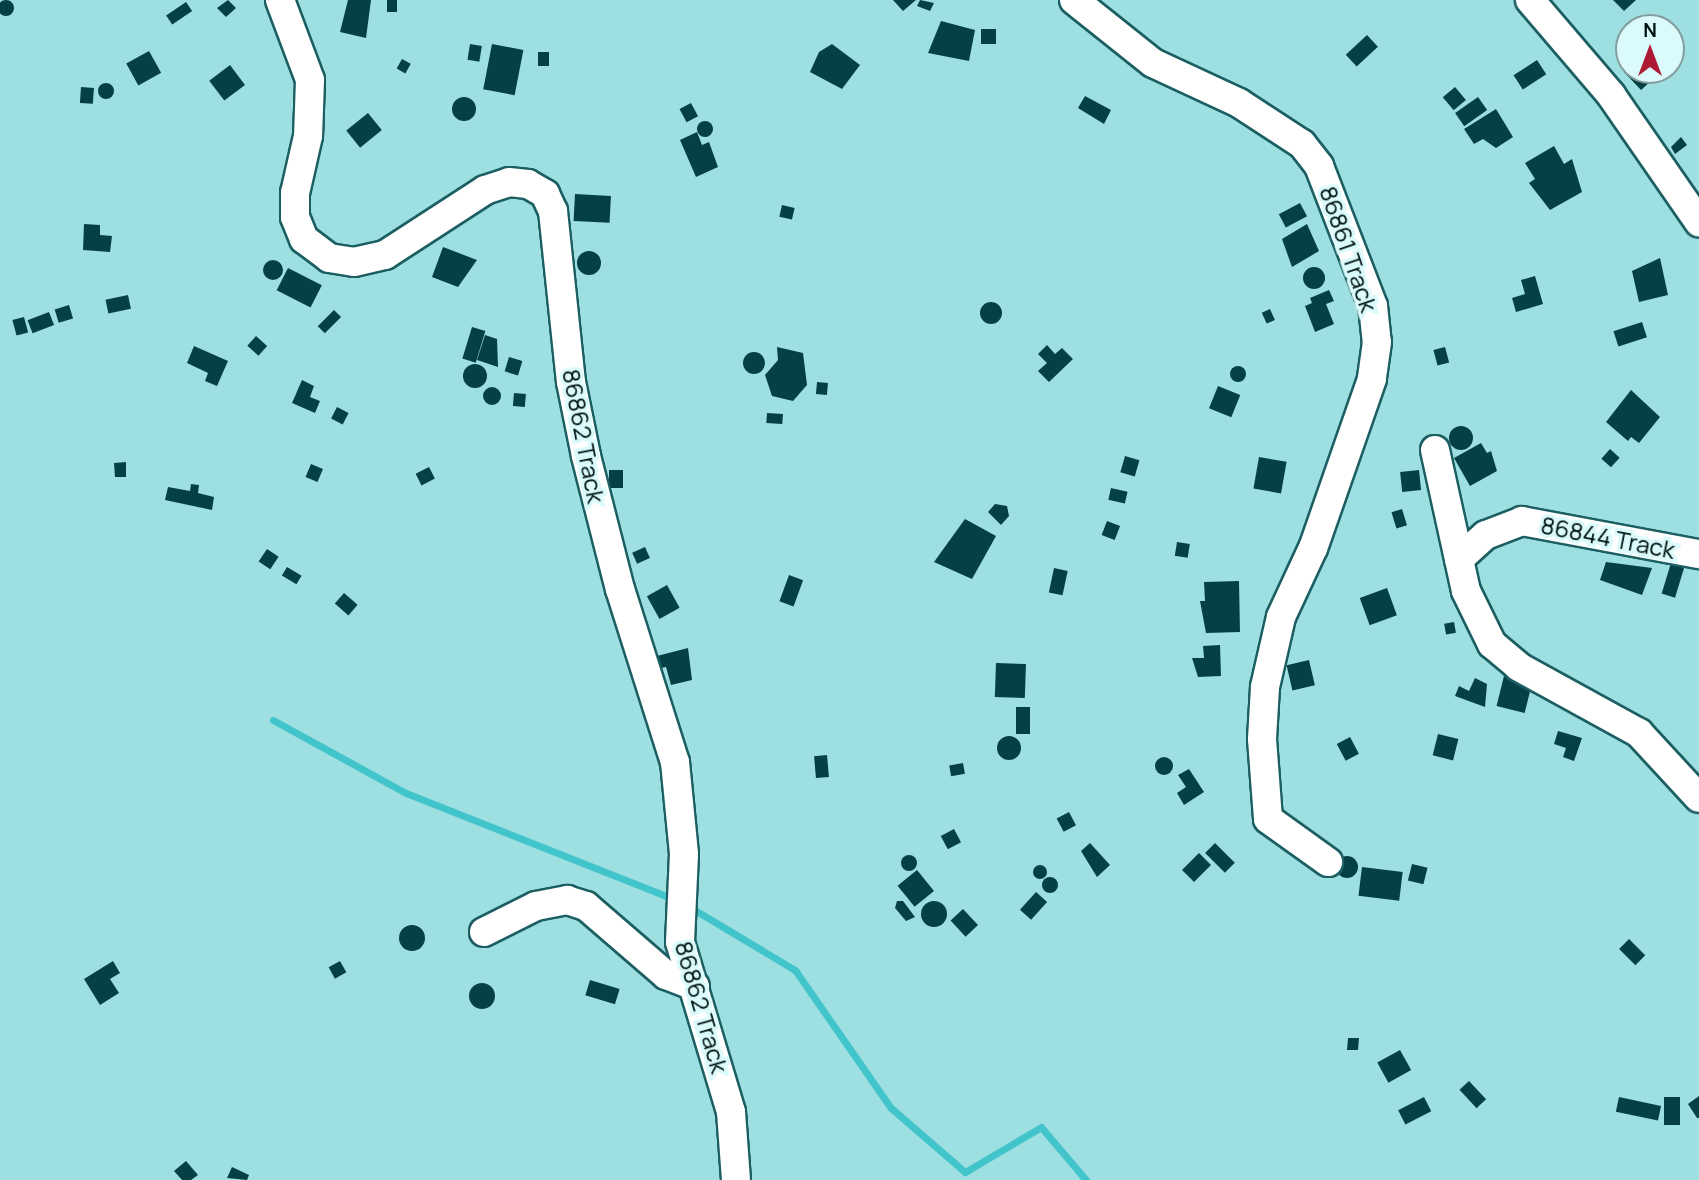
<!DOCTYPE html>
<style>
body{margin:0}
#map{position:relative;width:1699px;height:1180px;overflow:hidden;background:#9edfe2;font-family:Manrope,sans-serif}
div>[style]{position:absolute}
.stream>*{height:7px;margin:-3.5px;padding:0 3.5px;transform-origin:3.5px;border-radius:3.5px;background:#41c5cb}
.building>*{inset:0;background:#054144;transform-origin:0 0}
.round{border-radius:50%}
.roads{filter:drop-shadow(2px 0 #1c5f62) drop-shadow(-2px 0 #1c5f62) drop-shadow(0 2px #1c5f62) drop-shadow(0 -2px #1c5f62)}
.minor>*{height:28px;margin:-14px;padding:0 14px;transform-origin:14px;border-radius:14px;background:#fff}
span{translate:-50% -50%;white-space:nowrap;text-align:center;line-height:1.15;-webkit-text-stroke:7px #dafafb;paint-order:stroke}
.street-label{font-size:24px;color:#001112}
.north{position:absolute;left:1615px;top:14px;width:70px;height:70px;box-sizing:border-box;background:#dafafb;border:2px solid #839d9e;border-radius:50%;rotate:0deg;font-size:19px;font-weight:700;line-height:28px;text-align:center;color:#001112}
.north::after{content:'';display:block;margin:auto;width:24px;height:32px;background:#ae1a33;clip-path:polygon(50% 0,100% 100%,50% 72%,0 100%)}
</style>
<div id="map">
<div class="stream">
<i style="left:273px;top:720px;width:152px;rotate:28.8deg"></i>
<i style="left:406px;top:793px;width:288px;rotate:21.6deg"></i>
<i style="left:688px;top:906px;width:125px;rotate:30.9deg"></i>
<i style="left:795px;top:970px;width:168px;rotate:55.2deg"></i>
<i style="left:891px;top:1108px;width:98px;rotate:40.9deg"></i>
<i style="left:965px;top:1172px;width:88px;rotate:-30.6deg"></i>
<i style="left:1041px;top:1127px;width:70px;rotate:49.7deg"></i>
</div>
<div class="building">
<i style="clip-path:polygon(228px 0,236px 8px,226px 17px,217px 8px)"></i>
<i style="clip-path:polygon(348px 0,371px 0,366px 38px,340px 32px)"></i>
<i style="left:387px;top:0;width:10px;height:12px"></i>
<i style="clip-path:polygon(893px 0,916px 0,903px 11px)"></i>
<i style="clip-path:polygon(920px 0,934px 3px,930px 11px,917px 6px)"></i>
<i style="clip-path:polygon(1613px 0,1636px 0,1624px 11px)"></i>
<i class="round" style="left:-2px;top:0;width:16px;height:16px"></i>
<i style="left:186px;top:2px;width:11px;height:24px;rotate:56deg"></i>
<i style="clip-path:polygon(941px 21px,975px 30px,969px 61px,928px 53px)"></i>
<i style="left:981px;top:29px;width:15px;height:15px"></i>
<i style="left:1367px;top:35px;width:16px;height:29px;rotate:47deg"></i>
<i style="left:470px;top:44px;width:12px;height:16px;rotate:9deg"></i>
<i style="left:492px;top:44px;width:32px;height:46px;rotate:11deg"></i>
<i style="clip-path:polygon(832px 44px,860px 65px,842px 89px,810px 72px,819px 52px)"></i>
<i style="left:149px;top:51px;width:25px;height:26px;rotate:61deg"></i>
<i style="left:538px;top:52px;width:11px;height:14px"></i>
<i style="left:402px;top:59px;width:10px;height:11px;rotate:29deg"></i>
<i style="left:1537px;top:60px;width:17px;height:28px;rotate:57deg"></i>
<i style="left:230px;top:65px;width:25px;height:26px;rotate:53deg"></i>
<i style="clip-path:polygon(1629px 67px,1629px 70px,1660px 73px,1641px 90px,1624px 72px)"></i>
<i class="round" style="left:98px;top:83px;width:16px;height:16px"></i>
<i style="left:81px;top:87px;width:13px;height:16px;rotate:4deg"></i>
<i style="left:1455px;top:87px;width:17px;height:16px;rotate:50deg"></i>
<i style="clip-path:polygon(1085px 96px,1111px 110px,1104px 124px,1078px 108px)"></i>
<i class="round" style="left:452px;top:97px;width:24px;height:24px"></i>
<i style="left:1478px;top:97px;width:16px;height:28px;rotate:55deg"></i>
<i style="left:691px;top:103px;width:15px;height:13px;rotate:62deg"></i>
<i style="clip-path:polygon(1496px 109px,1513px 137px,1496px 148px,1483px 139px,1474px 144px,1464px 129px)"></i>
<i style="left:368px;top:113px;width:22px;height:28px;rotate:51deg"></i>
<i class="round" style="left:697px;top:121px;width:16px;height:16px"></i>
<i style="clip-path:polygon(697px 132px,702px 145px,709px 142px,718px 167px,696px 177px,680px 140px)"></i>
<i style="clip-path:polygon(1681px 137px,1687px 145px,1675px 154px,1671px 147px)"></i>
<i style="clip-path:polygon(1554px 146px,1564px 164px,1572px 159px,1582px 192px,1550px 210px,1529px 183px,1535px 179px,1525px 163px)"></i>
<i style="left:575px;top:194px;width:36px;height:27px;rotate:3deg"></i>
<i style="left:1300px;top:203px;width:15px;height:24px;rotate:62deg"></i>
<i style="left:782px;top:205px;width:13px;height:12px;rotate:13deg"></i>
<i style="clip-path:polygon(84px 224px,100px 225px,100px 235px,112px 236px,110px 252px,83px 250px)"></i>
<i style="clip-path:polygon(1307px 224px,1319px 251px,1292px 267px,1282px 239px)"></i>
<i style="clip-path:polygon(443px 247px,477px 260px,458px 287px,432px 277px)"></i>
<i class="round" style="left:577px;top:251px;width:24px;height:24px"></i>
<i style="clip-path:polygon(1660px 258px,1668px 295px,1639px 302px,1632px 271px)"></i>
<i class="round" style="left:263px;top:260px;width:20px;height:20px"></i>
<i class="round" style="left:1303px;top:267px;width:22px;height:22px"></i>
<i style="left:288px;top:268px;width:38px;height:25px;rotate:27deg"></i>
<i style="clip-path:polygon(1535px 276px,1543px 304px,1516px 312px,1512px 298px,1525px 294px,1521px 280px)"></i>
<i style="clip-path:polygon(1329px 290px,1334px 301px,1326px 304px,1334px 324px,1315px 332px,1305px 306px,1312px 303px,1310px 298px)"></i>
<i style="left:128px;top:295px;width:14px;height:23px;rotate:78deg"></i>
<i class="round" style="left:980px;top:302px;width:22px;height:22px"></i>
<i style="left:69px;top:305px;width:14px;height:15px;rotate:73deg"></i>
<i style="left:1270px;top:309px;width:12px;height:9px;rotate:66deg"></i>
<i style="left:334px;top:310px;width:10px;height:23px;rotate:45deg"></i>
<i style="left:49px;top:312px;width:14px;height:23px;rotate:69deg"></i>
<i style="left:24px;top:317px;width:16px;height:12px;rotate:75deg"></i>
<i style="left:1642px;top:322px;width:16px;height:30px;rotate:72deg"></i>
<i style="left:472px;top:327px;width:14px;height:33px;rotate:17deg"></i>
<i style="clip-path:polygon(485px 335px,497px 339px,498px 367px,477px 360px)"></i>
<i style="left:256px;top:336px;width:15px;height:13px;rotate:42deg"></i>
<i style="clip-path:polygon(1047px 345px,1055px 354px,1062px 348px,1073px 359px,1049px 382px,1038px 371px,1047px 363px,1038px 354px)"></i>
<i style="clip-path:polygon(194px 346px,228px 361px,217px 386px,205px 381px,208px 373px,187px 363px)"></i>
<i style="clip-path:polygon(777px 347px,803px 353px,807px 385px,793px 401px,772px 396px,765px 375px,778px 360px)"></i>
<i style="left:1445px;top:347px;width:16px;height:12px;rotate:75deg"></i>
<i class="round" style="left:743px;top:352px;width:22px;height:22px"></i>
<i style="left:509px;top:357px;width:14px;height:15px;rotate:17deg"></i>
<i class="round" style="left:463px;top:364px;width:24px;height:24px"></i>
<i class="round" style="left:1230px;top:366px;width:16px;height:16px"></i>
<i style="clip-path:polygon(302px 380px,314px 386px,310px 397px,320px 401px,315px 413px,292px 403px)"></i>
<i style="left:817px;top:382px;width:11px;height:12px;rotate:5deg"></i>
<i style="left:1218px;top:386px;width:24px;height:24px;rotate:22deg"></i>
<i class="round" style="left:483px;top:387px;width:18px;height:18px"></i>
<i style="clip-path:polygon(1631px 390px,1660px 417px,1639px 443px,1631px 437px,1628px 441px,1606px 422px)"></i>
<i style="left:514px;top:393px;width:12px;height:13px;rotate:5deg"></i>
<i style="left:337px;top:407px;width:13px;height:13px;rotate:27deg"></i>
<i style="left:767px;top:413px;width:16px;height:10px;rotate:4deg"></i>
<i class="round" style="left:1449px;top:426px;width:24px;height:24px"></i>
<i style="clip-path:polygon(1481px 443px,1487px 453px,1491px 451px,1497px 471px,1470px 486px,1454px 458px)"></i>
<i style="left:1610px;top:449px;width:13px;height:13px;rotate:42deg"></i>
<i style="left:1125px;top:456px;width:15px;height:17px;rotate:16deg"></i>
<i style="left:1259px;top:457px;width:28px;height:32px;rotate:10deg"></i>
<i style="clip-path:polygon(126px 462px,126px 477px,115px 477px,114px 463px)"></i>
<i style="left:311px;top:464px;width:13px;height:14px;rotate:23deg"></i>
<i style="left:429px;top:467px;width:13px;height:15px;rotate:63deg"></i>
<i style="left:623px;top:470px;width:18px;height:14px;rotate:90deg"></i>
<i style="left:1419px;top:470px;width:20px;height:19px;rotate:84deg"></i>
<i style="clip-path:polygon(191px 484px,199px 485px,198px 493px,214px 497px,212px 510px,165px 500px,168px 487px,190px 491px)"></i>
<i style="left:1111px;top:488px;width:17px;height:12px;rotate:13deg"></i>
<i style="clip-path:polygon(995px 504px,1007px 506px,1009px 516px,1001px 525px,988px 512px)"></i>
<i style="left:1402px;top:509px;width:17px;height:11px;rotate:73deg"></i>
<i style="clip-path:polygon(965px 519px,996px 536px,972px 579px,934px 562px)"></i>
<i style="left:1107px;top:521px;width:14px;height:15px;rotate:21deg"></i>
<i style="left:1177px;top:542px;width:13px;height:14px;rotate:9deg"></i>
<i style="left:645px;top:547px;width:12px;height:14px;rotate:66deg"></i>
<i style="left:267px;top:549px;width:14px;height:15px;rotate:34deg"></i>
<i style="clip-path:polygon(1606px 562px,1652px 568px,1642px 595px,1600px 580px)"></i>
<i style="left:1671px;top:563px;width:14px;height:32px;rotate:17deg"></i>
<i style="left:287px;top:567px;width:17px;height:10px;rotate:31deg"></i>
<i style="left:1054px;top:568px;width:14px;height:25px;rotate:12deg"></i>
<i style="left:789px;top:575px;width:15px;height:28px;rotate:20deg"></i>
<i style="clip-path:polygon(1239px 581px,1240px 632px,1206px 633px,1200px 601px,1205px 601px,1204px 582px)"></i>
<i style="left:667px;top:585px;width:26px;height:23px;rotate:61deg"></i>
<i style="left:1387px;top:588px;width:29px;height:29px;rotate:70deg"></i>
<i style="left:344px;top:593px;width:18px;height:14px;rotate:41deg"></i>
<i style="left:1454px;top:622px;width:11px;height:10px;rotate:80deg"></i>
<i style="clip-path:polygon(1220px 645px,1221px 676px,1198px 677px,1192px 658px,1204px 658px,1203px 646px)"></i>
<i style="clip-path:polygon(688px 648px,692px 680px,671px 685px,666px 667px,656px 669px,653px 657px)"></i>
<i style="left:1309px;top:660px;width:26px;height:23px;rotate:77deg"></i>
<i style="left:996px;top:663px;width:30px;height:34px;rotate:2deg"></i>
<i style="left:1504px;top:676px;width:29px;height:31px;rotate:14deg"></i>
<i style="clip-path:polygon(1475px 678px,1487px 684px,1485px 707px,1455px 696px,1459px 686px,1469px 691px)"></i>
<i style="left:1016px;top:707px;width:14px;height:27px"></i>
<i style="clip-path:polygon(1558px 731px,1582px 738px,1574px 761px,1563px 757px,1566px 748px,1554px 744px)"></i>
<i style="left:1438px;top:734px;width:21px;height:22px;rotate:14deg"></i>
<i class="round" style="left:997px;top:736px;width:24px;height:24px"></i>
<i style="left:1350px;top:737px;width:19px;height:15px;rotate:62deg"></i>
<i style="left:827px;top:755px;width:22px;height:13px;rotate:85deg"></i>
<i class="round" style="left:1155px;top:757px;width:18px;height:18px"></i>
<i style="left:963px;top:763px;width:11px;height:14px;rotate:80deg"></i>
<i style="clip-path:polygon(1189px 769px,1204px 792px,1184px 805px,1177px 793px,1186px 787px,1178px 775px)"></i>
<i style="left:1069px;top:812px;width:15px;height:14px;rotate:62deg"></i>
<i style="left:954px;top:829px;width:15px;height:15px;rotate:62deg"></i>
<i style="clip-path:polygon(1090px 843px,1110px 865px,1097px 877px,1081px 851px)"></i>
<i style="left:1215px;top:843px;width:28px;height:14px;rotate:45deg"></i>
<i style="left:1199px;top:853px;width:17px;height:24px;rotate:45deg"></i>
<i class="round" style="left:901px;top:855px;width:16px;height:16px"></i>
<i class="round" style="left:1336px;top:856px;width:22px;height:22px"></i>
<i style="left:1412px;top:864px;width:16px;height:17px;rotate:14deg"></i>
<i class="round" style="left:1033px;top:865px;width:14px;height:14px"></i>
<i style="left:1362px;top:867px;width:41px;height:29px;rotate:7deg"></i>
<i style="left:917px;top:870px;width:27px;height:25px;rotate:51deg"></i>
<i class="round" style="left:1042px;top:877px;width:16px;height:16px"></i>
<i style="left:1036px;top:892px;width:15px;height:24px;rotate:42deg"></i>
<i style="clip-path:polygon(897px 901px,903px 901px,915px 917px,906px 921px,895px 908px)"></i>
<i class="round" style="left:921px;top:901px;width:26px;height:26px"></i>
<i style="left:963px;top:909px;width:22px;height:17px;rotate:47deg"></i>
<i class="round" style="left:399px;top:925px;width:26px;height:26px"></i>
<i style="left:1629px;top:939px;width:23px;height:14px;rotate:45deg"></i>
<i style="clip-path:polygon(113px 961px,120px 973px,110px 979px,119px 993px,100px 1005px,84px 979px)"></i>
<i style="left:340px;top:961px;width:13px;height:13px;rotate:61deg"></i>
<i style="left:590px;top:980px;width:31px;height:16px;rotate:17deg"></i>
<i class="round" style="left:469px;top:983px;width:26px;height:26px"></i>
<i style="clip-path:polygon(1348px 1038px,1359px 1038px,1358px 1050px,1347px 1050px)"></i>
<i style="left:1400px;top:1050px;width:23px;height:26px;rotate:61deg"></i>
<i style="left:1469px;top:1081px;width:25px;height:13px;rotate:47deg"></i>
<i style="clip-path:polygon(1699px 1096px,1699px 1118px,1697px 1118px,1688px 1104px)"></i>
<i style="left:1424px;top:1097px;width:16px;height:29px;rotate:63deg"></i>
<i style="left:1619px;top:1097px;width:43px;height:15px;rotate:12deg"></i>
<i style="left:1664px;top:1097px;width:16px;height:28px"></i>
<i style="clip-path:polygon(186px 1161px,198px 1175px,191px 1180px,182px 1180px,174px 1171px)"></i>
<i style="clip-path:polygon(232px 1167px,249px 1175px,247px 1180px,227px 1178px)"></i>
</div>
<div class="roads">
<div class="minor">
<i style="left:280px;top:0;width:85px;rotate:69.4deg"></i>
<i style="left:310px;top:80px;width:56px;rotate:92deg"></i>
<i style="left:308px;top:136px;width:58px;rotate:102.8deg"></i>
<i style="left:295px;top:193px;width:24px;rotate:90deg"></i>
<i style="left:295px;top:217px;width:24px;rotate:68deg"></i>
<i style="left:304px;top:239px;width:31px;rotate:37deg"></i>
<i style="left:329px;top:258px;width:25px;rotate:9deg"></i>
<i style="left:354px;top:262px;width:32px;rotate:-13deg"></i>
<i style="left:385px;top:255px;width:119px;rotate:-33deg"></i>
<i style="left:485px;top:190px;width:25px;rotate:-18deg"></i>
<i style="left:509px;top:182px;width:19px;rotate:6deg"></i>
<i style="left:528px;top:184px;width:20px;rotate:30deg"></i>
<i style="left:545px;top:194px;width:19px;rotate:65deg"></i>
<i style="left:553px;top:211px;width:172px;rotate:84deg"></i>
<i style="left:571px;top:382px;width:76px;rotate:78.5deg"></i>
<i style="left:586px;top:456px;width:137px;rotate:75.7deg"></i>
<i style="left:620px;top:589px;width:182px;rotate:72.4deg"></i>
<i style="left:675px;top:762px;width:92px;rotate:84.4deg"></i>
<i style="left:684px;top:854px;width:88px;rotate:92.6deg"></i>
<i style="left:680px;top:942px;width:177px;rotate:73.3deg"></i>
<i style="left:731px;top:1112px;width:68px;rotate:85.8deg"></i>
<i style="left:1074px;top:0;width:101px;rotate:38.6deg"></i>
<i style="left:1153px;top:63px;width:95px;rotate:24.9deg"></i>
<i style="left:1239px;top:103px;width:75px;rotate:33.1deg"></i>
<i style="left:1302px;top:144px;width:28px;rotate:52deg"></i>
<i style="left:1319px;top:166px;width:150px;rotate:68.9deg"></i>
<i style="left:1373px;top:306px;width:36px;rotate:84deg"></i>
<i style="left:1377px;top:342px;width:37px;rotate:98deg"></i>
<i style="left:1372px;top:379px;width:179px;rotate:109.2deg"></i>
<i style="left:1313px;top:548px;width:76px;rotate:114.9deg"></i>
<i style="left:1281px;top:617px;width:72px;rotate:102.9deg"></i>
<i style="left:1265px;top:687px;width:52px;rotate:93.3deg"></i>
<i style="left:1262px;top:739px;width:80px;rotate:85.7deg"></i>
<i style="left:1268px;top:819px;width:74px;rotate:35.6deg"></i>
<i style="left:1530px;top:0;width:125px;rotate:49.5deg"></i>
<i style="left:1611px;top:95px;width:155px;rotate:55.3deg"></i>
<i style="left:1435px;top:450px;width:144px;rotate:77.6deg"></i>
<i style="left:1466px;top:591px;width:59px;rotate:63.9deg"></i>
<i style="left:1492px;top:644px;width:35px;rotate:40deg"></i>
<i style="left:1519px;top:667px;width:137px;rotate:28.8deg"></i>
<i style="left:1639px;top:733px;width:88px;rotate:47.3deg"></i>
<i style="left:1459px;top:559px;width:36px;rotate:-42deg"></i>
<i style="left:1486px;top:535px;width:39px;rotate:-21deg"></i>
<i style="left:1522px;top:521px;width:180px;rotate:10.6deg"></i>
<i style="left:484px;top:932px;width:58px;rotate:-26.6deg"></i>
<i style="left:536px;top:906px;width:32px;rotate:-11deg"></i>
<i style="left:567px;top:900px;width:20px;rotate:18deg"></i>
<i style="left:586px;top:906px;width:106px;rotate:40.8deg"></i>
<i style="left:666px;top:975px;width:31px;rotate:21deg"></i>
</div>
</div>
<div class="street-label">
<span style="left:1349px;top:249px;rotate:71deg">86861 Track</span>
<span style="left:584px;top:436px;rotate:79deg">86862 Track</span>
<span style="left:1608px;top:537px;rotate:11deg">86844 Track</span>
<span style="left:702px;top:1007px;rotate:74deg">86862 Track</span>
</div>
<div class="north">N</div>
</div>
